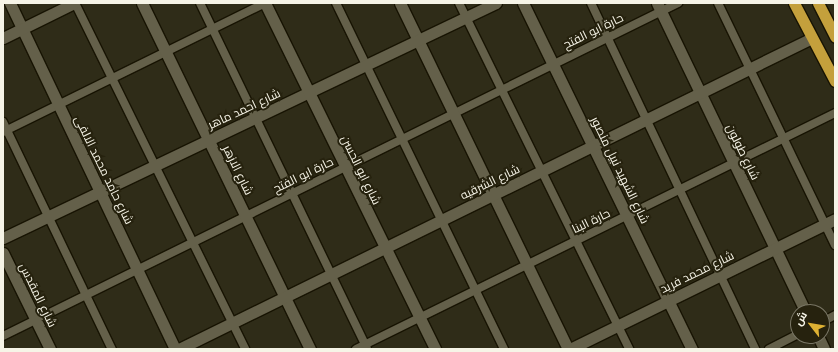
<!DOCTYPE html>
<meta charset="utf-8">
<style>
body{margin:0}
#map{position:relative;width:838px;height:352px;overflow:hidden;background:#2f2c18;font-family:Mulish,Cairo,sans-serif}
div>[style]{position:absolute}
.roads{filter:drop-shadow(1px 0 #181403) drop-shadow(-1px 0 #181403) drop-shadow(0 1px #181403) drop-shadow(0 -1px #181403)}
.service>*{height:8px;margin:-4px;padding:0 4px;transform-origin:4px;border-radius:4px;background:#64604a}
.minor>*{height:11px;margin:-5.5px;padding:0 5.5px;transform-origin:5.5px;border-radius:5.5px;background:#64604a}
.tertiary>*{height:11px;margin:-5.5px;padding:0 5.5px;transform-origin:5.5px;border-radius:5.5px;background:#64604a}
.trunk>*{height:11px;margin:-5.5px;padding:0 5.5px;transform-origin:5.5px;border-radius:5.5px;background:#c4a03c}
span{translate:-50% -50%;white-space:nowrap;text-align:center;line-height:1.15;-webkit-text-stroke:4px #26220e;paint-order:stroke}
.street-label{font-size:12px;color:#f6f4e7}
.frame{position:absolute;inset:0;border:4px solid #f6f4e7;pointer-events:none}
.north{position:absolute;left:790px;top:304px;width:40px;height:40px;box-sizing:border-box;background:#26220e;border:1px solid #797665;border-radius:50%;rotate:301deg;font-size:11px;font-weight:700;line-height:16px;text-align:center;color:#f6f4e7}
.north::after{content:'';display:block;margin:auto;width:14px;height:18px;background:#deb133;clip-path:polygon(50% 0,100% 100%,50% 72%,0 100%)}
</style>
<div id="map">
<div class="roads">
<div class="service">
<i style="left:75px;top:3px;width:386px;rotate:63.8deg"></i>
<i style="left:200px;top:3px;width:383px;rotate:64.2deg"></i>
<i style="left:336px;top:3px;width:385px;rotate:64.1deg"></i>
<i style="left:459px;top:3px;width:386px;rotate:63.8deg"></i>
<i style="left:591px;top:3px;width:383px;rotate:64.6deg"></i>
<i style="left:718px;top:3px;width:269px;rotate:64.2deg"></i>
<i style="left:3px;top:122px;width:252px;rotate:64.4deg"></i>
<i style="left:3px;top:132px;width:292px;rotate:-26.2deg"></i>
<i style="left:822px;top:322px;width:15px;rotate:-28deg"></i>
<i style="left:3px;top:336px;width:753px;rotate:-26.26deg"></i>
<i style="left:356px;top:349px;width:534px;rotate:-26.23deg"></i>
<i style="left:769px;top:349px;width:33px;rotate:-27deg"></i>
</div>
<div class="minor">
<i style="left:10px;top:3px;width:383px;rotate:64.5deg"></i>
<i style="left:142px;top:3px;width:385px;rotate:64.1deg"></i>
<i style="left:400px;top:3px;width:385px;rotate:64.1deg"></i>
<i style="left:523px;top:3px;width:385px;rotate:64deg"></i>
<i style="left:657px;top:3px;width:343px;rotate:64.3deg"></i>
<i style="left:3px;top:38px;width:79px;rotate:-26.2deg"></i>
<i style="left:3px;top:238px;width:546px;rotate:-25.49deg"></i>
<i style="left:3px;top:253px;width:107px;rotate:63.9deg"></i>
<i style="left:818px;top:336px;width:14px;rotate:65deg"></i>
<i style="left:179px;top:349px;width:705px;rotate:-26.17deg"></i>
<i style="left:570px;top:349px;width:295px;rotate:-26.1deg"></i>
</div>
<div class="tertiary">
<i style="left:265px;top:3px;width:386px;rotate:63.8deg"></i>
</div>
<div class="trunk">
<i style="left:794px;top:3px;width:88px;rotate:62.3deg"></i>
<i style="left:818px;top:3px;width:38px;rotate:63deg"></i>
</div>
</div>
<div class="street-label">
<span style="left:593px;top:31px;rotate:-26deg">حارة ابو الفتح</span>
<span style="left:244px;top:109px;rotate:-25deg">شارع احمد ماهر</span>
<span style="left:743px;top:152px;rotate:64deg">شارع طولون</span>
<span style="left:104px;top:170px;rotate:64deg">شارع حامد محمد الالفى</span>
<span style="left:238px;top:170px;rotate:64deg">شارع الازهر</span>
<span style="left:361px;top:170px;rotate:64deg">شارع ابو الحسن</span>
<span style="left:620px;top:170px;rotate:64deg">شارع الشهيد نبيل منصور</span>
<span style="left:303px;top:175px;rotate:-26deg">حارة ابو الفتح</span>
<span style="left:490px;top:182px;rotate:-26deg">شارع الشرقيه</span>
<span style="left:591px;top:221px;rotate:-26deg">حارة البنا</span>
<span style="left:697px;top:272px;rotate:-26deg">شارع محمد فريد</span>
<span style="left:38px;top:295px;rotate:64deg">شارع المقدس</span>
</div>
<div class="frame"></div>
<div class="north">ش</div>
</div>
